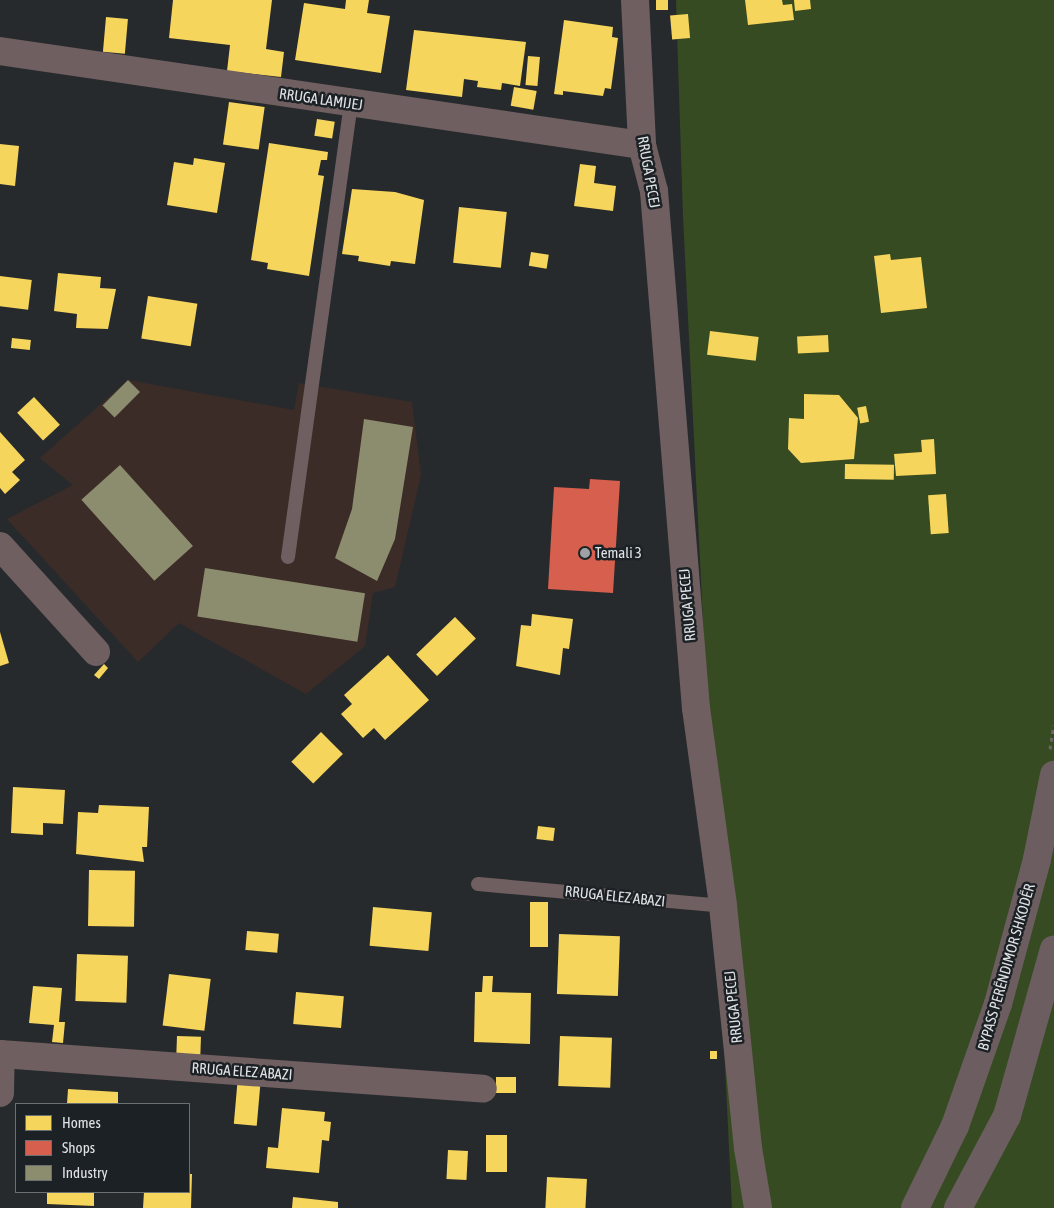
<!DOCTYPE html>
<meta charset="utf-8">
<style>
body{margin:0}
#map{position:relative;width:1054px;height:1208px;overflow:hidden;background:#272a2d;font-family:"Asap Condensed",sans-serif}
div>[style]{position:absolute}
.industrial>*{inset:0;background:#3c2c27}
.green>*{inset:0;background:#374b23}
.homes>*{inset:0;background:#f6d55c;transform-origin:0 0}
.shops>*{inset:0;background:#d6604d}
.industry>*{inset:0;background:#8c8c6e;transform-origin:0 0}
.path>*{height:3px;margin-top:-1.5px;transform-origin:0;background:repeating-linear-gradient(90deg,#6d6465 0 4px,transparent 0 8px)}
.service>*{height:14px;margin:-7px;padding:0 7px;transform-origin:7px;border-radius:7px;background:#705f60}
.minor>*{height:28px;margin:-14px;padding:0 14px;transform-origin:14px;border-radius:14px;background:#705f60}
.trunk>*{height:28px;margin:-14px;padding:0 14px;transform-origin:14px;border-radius:14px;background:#6c5e60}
.dots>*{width:14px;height:14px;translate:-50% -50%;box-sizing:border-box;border:2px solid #1c2125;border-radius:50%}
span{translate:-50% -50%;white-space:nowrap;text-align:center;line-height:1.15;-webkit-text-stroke:5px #1c2125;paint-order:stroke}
.street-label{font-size:15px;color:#e0e3e6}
.poi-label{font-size:15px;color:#e0e3e6}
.left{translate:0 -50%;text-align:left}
.legend{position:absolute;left:15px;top:1103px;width:175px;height:90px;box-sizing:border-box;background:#1c2125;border:1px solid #6a6f72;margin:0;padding:6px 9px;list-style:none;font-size:15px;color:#e0e3e6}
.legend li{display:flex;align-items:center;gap:10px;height:25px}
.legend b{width:25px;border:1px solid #6a6f72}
</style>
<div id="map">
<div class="industrial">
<i style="clip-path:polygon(128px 380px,294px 410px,299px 383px,412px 402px,421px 475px,395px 587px,373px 593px,365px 646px,306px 694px,179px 623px,138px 662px,7px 519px,73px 485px,40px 458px)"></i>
</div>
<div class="green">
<i style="clip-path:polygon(676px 0,1054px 0,1054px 1208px,732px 1208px,683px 216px)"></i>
</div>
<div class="homes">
<i style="clip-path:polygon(173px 0,272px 0,266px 49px,284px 52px,281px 77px,227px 71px,230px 45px,169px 38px)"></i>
<i style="clip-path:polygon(346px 0,369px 0,367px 13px,390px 16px,381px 73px,295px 60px,304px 3px,345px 9px)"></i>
<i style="left:656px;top:0;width:12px;height:10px"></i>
<i style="clip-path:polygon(745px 0,782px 0,783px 5px,792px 4px,794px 20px,748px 25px)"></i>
<i style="clip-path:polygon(794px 0,810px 0,811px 9px,795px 11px)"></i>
<i style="left:688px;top:14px;width:24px;height:18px;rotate:85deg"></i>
<i style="left:106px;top:17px;width:22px;height:35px;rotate:5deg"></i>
<i style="clip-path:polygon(564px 20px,613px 27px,612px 37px,618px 38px,611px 89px,605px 88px,603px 96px,563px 91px,563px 95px,554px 94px)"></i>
<i style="clip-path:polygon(414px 30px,526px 42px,520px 86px,502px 83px,501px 90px,477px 87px,478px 81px,464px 79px,462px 97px,406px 90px)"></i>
<i style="left:528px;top:56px;width:12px;height:29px;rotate:5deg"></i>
<i style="left:514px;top:87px;width:23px;height:19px;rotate:10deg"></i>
<i style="left:229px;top:102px;width:36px;height:43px;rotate:8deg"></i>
<i style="left:317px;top:119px;width:18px;height:17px;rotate:9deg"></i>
<i style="clip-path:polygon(269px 143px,328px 152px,327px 160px,321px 160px,318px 175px,324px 176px,309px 276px,267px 269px,268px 263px,251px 260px)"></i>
<i style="clip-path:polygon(0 144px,19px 146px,15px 186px,0 184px)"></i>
<i style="clip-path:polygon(194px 158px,225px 163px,217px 213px,167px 205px,174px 162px,193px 165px)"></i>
<i style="clip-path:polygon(580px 164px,596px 166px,594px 183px,616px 186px,613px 211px,574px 206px)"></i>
<i style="clip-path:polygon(352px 189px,395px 192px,424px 200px,415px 264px,391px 261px,390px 266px,358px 261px,359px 256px,342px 254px)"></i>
<i style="left:459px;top:207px;width:48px;height:56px;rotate:6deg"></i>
<i style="left:531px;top:252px;width:18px;height:14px;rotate:9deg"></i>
<i style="clip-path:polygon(890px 254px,891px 260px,921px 257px,927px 308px,881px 313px,874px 256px)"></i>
<i style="clip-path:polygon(58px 273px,101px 277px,100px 288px,116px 289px,108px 329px,76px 328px,77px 314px,54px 311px)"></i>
<i style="left:0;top:276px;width:32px;height:30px;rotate:7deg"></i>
<i style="left:148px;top:296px;width:50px;height:43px;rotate:9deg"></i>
<i style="left:710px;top:331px;width:49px;height:24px;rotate:7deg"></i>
<i style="left:828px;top:335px;width:17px;height:31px;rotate:87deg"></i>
<i style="left:12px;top:338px;width:19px;height:10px;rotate:6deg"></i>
<i style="clip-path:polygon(804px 394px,839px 395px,858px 418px,854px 459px,801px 463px,788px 449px,789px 418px,804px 419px)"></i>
<i style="left:34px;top:397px;width:38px;height:23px;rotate:47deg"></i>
<i style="left:866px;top:406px;width:16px;height:9px;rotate:79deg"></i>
<i style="clip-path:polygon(0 432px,25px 460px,12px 472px,20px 480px,5px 494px,0 488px)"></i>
<i style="clip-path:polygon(934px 439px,936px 474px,896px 476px,894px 454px,922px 452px,921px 440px)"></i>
<i style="left:845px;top:464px;width:49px;height:15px;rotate:1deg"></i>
<i style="left:946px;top:494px;width:39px;height:18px;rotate:86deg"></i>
<i style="clip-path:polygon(532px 614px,573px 619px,569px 649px,563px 648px,560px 675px,516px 666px,521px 625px,531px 626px)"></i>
<i style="left:455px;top:617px;width:30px;height:54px;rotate:46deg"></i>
<i style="clip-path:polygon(0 632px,9px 663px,0 666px)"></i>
<i style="clip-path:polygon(388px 655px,429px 700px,385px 740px,374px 728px,363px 738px,341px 714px,352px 704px,344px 695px)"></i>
<i style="clip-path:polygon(104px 664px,108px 668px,99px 679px,94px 675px)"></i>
<i style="left:321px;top:732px;width:31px;height:42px;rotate:45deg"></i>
<i style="clip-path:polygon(13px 787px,65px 790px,63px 824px,43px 823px,43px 835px,11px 833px)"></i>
<i style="clip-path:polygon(99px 805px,149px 807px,147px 847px,142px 847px,144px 862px,76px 854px,78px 812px,98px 813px)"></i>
<i style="left:538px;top:826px;width:17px;height:13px;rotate:7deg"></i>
<i style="left:89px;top:870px;width:46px;height:56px;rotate:1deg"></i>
<i style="left:530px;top:902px;width:18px;height:45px"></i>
<i style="left:373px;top:907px;width:59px;height:39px;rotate:5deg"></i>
<i style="left:247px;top:931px;width:32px;height:19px;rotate:5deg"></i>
<i style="left:559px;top:934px;width:61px;height:60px;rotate:2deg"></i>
<i style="left:77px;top:954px;width:51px;height:47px;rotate:2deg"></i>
<i style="left:169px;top:974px;width:42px;height:52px;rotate:7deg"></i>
<i style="clip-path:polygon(483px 976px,493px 976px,492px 992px,531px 993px,530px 1044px,474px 1042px,475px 992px,482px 992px)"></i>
<i style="clip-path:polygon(33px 986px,62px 988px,59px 1022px,65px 1022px,63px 1043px,52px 1042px,54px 1025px,29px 1023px)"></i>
<i style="left:296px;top:992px;width:48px;height:32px;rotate:5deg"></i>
<i style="left:177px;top:1036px;width:24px;height:18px;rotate:2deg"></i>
<i style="left:560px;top:1036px;width:52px;height:50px;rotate:2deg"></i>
<i style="left:710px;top:1051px;width:7px;height:8px"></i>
<i style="left:238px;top:1076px;width:23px;height:48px;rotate:5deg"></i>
<i style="left:496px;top:1077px;width:20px;height:16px"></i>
<i style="clip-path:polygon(68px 1089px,118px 1092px,118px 1104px,67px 1104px)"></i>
<i style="clip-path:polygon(282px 1108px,325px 1112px,324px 1121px,331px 1122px,329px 1141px,322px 1140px,319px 1173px,266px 1168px,268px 1147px,278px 1148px)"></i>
<i style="left:486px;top:1135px;width:21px;height:37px"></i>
<i style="left:448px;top:1150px;width:20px;height:29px;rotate:3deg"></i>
<i style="clip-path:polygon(189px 1174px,192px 1174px,191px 1208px,143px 1208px,144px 1192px,189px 1192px)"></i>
<i style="left:547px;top:1177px;width:40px;height:31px;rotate:3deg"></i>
<i style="clip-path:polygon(47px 1192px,94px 1192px,94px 1206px,47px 1204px)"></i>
<i style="clip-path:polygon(293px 1197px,338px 1202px,338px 1208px,292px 1208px)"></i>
</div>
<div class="shops">
<i style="clip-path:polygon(590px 479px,620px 481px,613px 593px,548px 589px,554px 487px,589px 489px)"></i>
</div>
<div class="industry">
<i style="left:128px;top:380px;width:17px;height:36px;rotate:45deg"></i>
<i style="clip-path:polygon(364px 419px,413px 427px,395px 539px,377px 581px,335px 558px,352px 509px)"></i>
<i style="left:120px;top:465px;width:109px;height:52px;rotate:48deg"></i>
<i style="left:205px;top:568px;width:162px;height:49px;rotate:9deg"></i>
</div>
<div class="path">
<i style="left:1050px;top:749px;width:24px;rotate:-81deg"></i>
</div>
<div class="service">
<i style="left:288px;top:557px;width:458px;rotate:-82.1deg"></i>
<i style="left:478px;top:884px;width:246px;rotate:5.1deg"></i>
</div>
<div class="minor">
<i style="left:635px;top:0;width:145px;rotate:87.2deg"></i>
<i style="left:642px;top:145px;width:48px;rotate:75.4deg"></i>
<i style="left:654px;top:191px;width:519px;rotate:85.36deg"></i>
<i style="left:696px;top:708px;width:200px;rotate:82.2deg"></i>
<i style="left:723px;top:906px;width:243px;rotate:84.1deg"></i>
<i style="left:748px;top:1148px;width:61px;rotate:80.5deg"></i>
<i style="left:0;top:51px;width:649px;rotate:8.33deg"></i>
<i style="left:0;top:546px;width:143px;rotate:47.8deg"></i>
<i style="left:0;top:1054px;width:484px;rotate:4.1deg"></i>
<i style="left:0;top:1093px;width:39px;rotate:-89deg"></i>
</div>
<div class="trunk">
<i style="left:915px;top:1208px;width:91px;rotate:-64deg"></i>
<i style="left:955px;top:1126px;width:129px;rotate:-70.6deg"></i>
<i style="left:998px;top:1004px;width:150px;rotate:-74.9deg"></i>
<i style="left:1037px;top:859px;width:86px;rotate:-78.6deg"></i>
<i style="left:958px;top:1208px;width:104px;rotate:-62deg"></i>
<i style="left:1007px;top:1116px;width:173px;rotate:-74.3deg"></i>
</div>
<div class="dots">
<i style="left:585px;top:553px;background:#9fa2a5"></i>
</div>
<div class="street-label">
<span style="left:321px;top:99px;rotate:8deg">RRUGA LAMIJEJ</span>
<span style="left:649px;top:172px;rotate:80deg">RRUGA PECEJ</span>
<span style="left:687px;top:605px;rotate:-95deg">RRUGA PECEJ</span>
<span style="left:615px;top:896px;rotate:6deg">RRUGA ELEZ ABAZI</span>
<span style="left:1006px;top:967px;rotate:-74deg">BYPASS PERËNDIMOR SHKODËR</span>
<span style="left:733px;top:1007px;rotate:-96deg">RRUGA PECEJ</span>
<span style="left:242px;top:1071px;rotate:4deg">RRUGA ELEZ ABAZI</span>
</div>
<div class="poi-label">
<span class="left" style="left:595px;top:553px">Temali 3</span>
</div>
<ul class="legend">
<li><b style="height:14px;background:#f6d55c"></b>Homes</li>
<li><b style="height:14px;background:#d6604d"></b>Shops</li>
<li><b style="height:14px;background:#8c8c6e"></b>Industry</li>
</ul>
</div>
